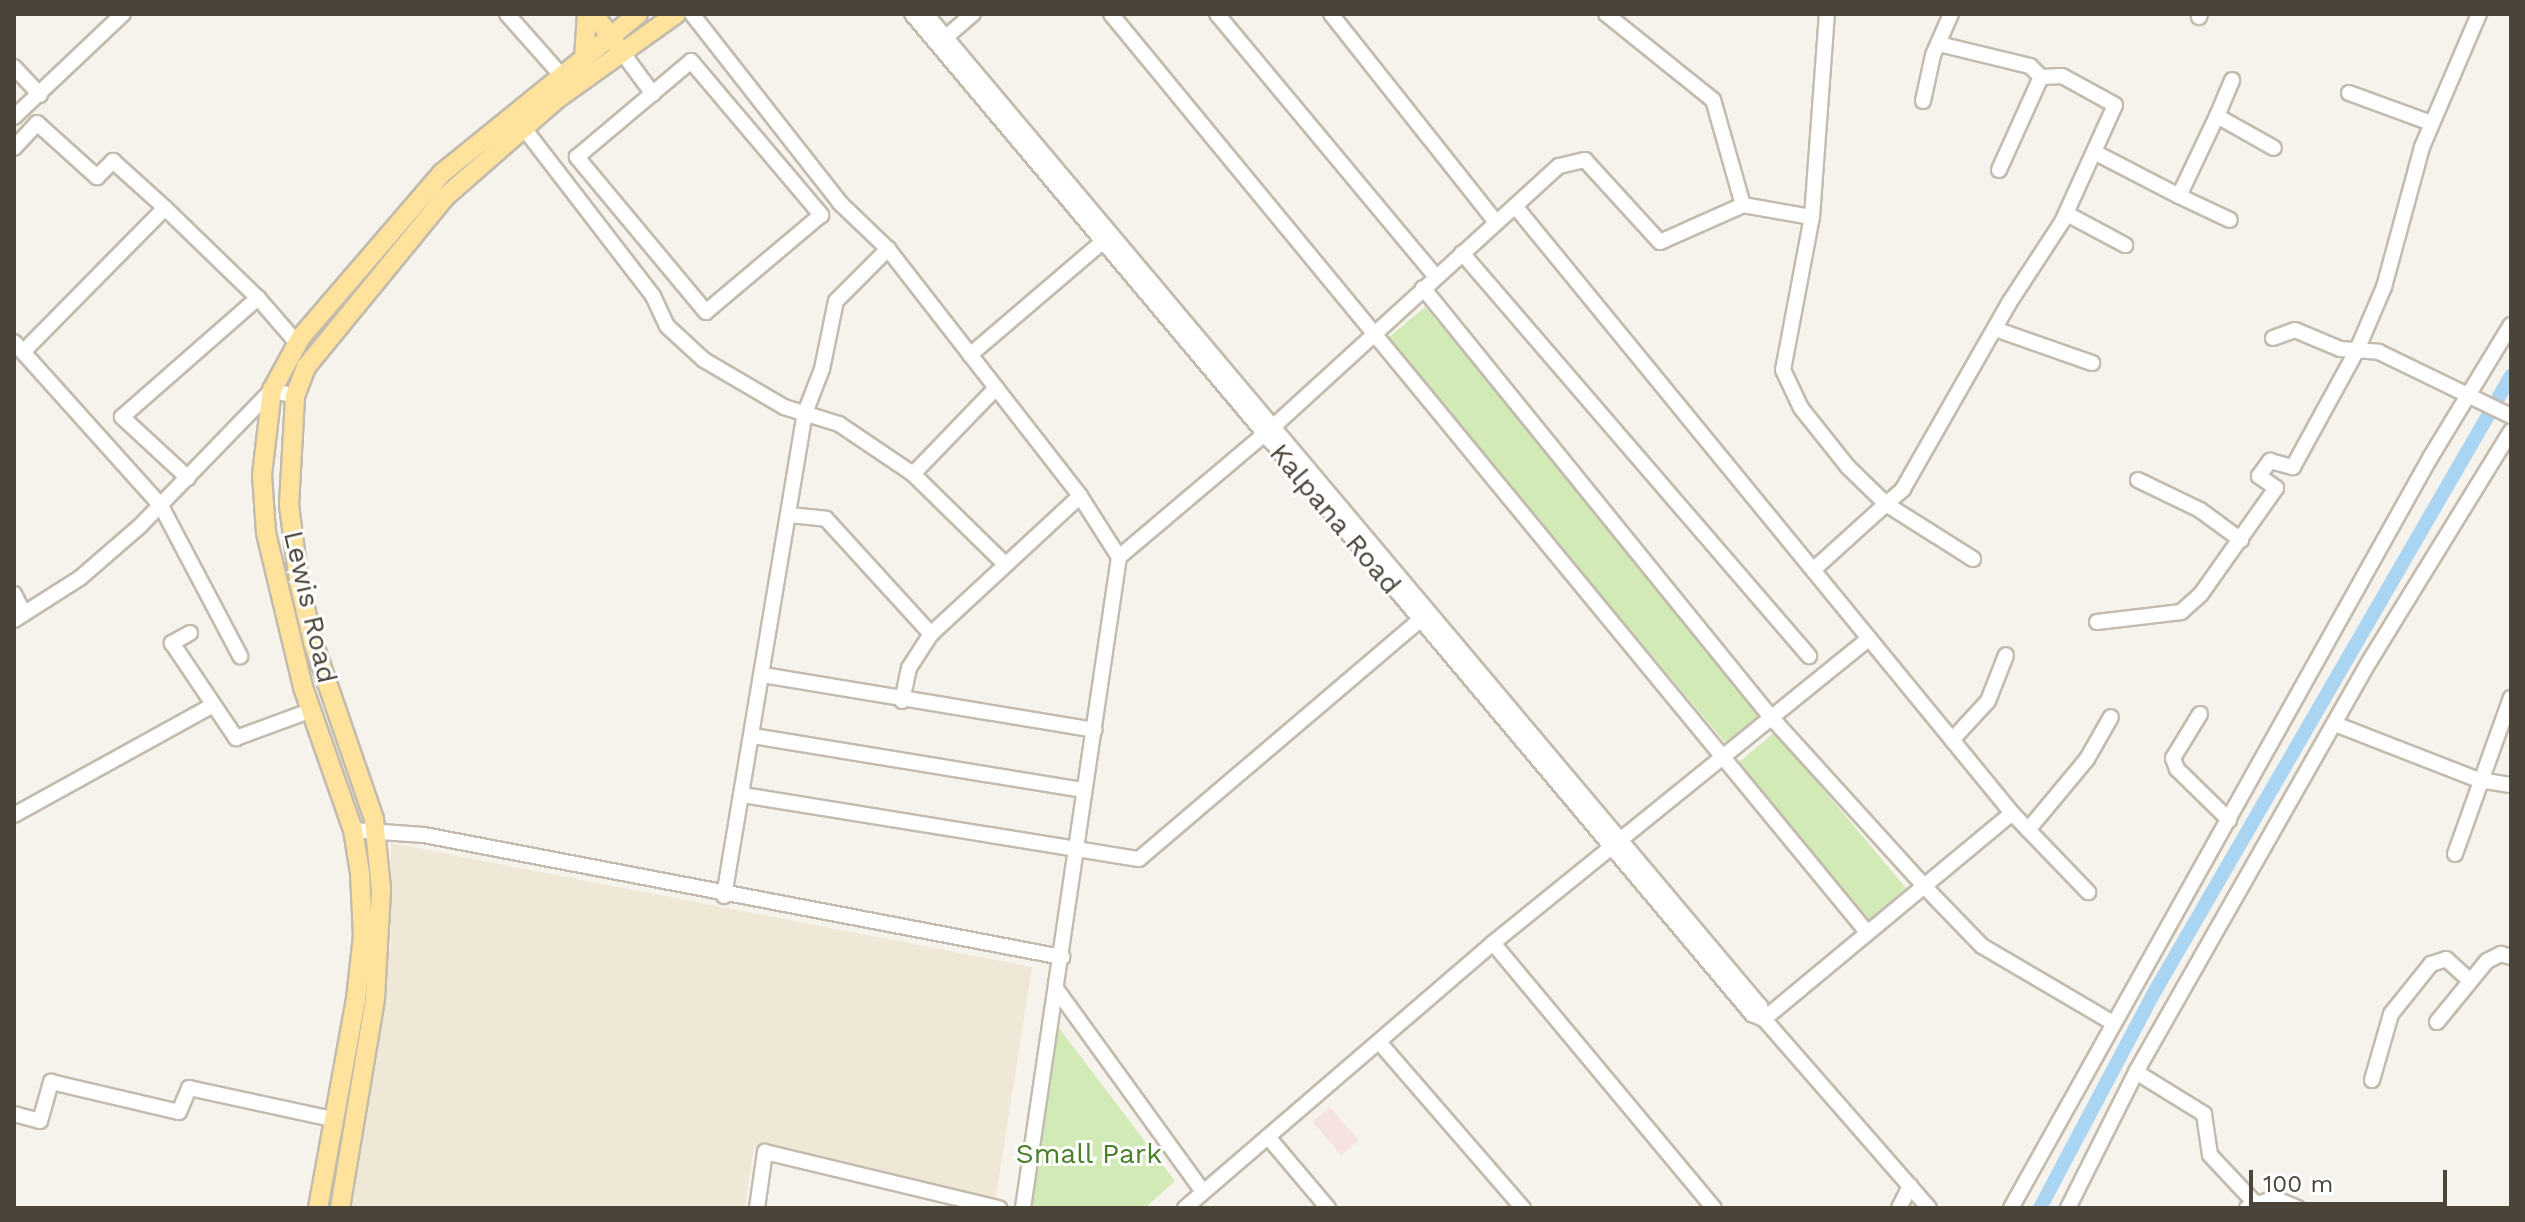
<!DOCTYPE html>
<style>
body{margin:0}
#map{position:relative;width:2525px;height:1222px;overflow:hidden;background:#f6f3ec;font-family:"Work Sans",sans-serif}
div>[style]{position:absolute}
.education>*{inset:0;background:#efe8d6}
.medical>*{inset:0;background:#f6e3e0;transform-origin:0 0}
.green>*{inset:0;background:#d2eab5;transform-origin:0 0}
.canal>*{height:14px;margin:-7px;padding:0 7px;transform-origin:7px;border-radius:7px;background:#a9d4f2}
.roads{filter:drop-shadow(2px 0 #c2bbae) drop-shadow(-2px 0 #c2bbae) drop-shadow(0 2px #c2bbae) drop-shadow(0 -2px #c2bbae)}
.minor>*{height:14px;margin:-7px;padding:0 7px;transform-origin:7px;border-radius:7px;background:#fff}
.major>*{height:18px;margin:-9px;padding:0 9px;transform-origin:9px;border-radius:9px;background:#ffe39c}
span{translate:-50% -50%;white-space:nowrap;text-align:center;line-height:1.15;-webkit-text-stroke:6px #fff;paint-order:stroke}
.street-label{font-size:28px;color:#4b4439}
.park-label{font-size:28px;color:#4a7f2a}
.frame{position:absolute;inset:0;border:16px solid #4b4439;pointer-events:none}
.scale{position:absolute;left:2249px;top:1170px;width:198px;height:36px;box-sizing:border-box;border:4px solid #4b4439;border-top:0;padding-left:10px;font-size:24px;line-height:28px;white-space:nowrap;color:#4b4439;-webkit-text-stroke:6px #fff;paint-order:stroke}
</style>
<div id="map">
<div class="education">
<i style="clip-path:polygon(391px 843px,1032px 967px,995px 1202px,754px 1146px,745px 1208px,348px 1208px,391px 943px)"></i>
</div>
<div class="medical">
<i style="left:1330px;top:1107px;width:44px;height:23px;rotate:49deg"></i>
</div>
<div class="green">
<i style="left:1425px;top:307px;width:529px;height:50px;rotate:50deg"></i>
<i style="left:1775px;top:732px;width:204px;height:48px;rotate:50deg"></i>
<i style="clip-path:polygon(1056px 1024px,1175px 1181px,1145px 1208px,1027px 1208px)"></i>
</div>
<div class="canal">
<i style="left:2040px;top:1208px;width:246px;rotate:-62.1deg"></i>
<i style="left:2155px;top:991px;width:711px;rotate:-59.94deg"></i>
</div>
<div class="roads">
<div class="minor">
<i style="left:507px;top:14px;width:80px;rotate:48.5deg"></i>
<i style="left:692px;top:14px;width:240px;rotate:51.9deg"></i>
<i style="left:840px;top:203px;width:66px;rotate:43.8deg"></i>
<i style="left:912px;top:14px;width:1306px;rotate:49.97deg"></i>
<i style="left:1752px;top:1014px;width:13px;rotate:23deg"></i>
<i style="left:1764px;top:1019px;width:251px;rotate:48.9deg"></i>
<i style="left:926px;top:14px;width:1296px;rotate:49.95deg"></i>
<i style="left:1760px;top:1006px;width:14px;rotate:73deg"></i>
<i style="left:1111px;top:14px;width:1188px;rotate:50.53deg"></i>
<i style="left:1217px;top:14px;width:342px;rotate:50.2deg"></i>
<i style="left:1331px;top:14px;width:265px;rotate:51.6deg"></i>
<i style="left:2199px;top:17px;width:3px;rotate:-72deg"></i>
<i style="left:945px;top:38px;width:37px;rotate:-41deg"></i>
<i style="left:1939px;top:44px;width:94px;rotate:13.6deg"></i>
<i style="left:2030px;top:66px;width:16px;rotate:45deg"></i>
<i style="left:2041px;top:77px;width:102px;rotate:114.3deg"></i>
<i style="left:622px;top:52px;width:52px;rotate:53.6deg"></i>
<i style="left:691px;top:61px;width:202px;rotate:49.8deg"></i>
<i style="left:821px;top:215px;width:150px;rotate:139.9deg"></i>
<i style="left:706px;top:312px;width:202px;rotate:-129.8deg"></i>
<i style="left:577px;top:157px;width:149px;rotate:-40.1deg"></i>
<i style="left:14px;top:67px;width:38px;rotate:47deg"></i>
<i style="left:2349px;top:93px;width:87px;rotate:20.1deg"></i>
<i style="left:1923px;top:101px;width:47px;rotate:-77.7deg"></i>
<i style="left:1933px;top:55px;width:45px;rotate:-66.3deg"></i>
<i style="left:2217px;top:116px;width:39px;rotate:-67deg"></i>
<i style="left:14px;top:117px;width:150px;rotate:-43.4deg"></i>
<i style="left:523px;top:127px;width:213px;rotate:52.4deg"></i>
<i style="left:653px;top:296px;width:33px;rotate:65deg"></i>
<i style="left:667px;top:326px;width:50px;rotate:42.6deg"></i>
<i style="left:704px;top:360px;width:93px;rotate:30.4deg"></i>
<i style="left:784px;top:407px;width:58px;rotate:17.2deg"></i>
<i style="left:839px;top:424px;width:89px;rotate:34deg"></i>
<i style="left:913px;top:474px;width:129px;rotate:44.4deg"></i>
<i style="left:14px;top:148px;width:34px;rotate:-47deg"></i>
<i style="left:37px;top:123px;width:81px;rotate:42deg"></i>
<i style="left:97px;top:177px;width:23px;rotate:-45deg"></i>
<i style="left:113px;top:161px;width:70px;rotate:42.1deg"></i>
<i style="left:165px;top:208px;width:201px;rotate:134.6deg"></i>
<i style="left:2096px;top:153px;width:93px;rotate:27.4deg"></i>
<i style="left:2179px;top:196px;width:89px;rotate:-64.6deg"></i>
<i style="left:2217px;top:116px;width:65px;rotate:29.3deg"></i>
<i style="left:2179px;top:196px;width:56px;rotate:25.2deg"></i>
<i style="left:1743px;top:205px;width:70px;rotate:9.9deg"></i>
<i style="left:1515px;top:206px;width:785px;rotate:50.69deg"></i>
<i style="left:2012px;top:813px;width:110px;rotate:46.1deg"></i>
<i style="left:165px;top:208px;width:129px;rotate:44.1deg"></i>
<i style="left:2067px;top:214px;width:66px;rotate:28.1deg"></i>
<i style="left:1462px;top:253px;width:532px;rotate:49.27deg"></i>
<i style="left:1423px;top:288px;width:551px;rotate:50.97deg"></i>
<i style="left:1770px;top:716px;width:228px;rotate:47.8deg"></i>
<i style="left:1923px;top:885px;width:85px;rotate:46deg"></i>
<i style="left:1982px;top:946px;width:152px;rotate:30.4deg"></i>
<i style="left:1995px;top:329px;width:103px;rotate:19.3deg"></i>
<i style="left:2273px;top:338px;width:23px;rotate:-20deg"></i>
<i style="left:2295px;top:330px;width:49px;rotate:22.9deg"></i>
<i style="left:2340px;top:349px;width:39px;rotate:4deg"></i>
<i style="left:2379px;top:352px;width:147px;rotate:25.9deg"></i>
<i style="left:14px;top:342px;width:220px;rotate:48.1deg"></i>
<i style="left:161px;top:506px;width:170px;rotate:62.2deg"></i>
<i style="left:970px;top:355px;width:172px;rotate:-40.5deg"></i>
<i style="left:913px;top:474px;width:120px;rotate:-46deg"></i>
<i style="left:188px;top:478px;width:90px;rotate:-137.3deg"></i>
<i style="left:122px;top:417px;width:181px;rotate:-41.2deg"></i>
<i style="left:258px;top:298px;width:60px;rotate:49.1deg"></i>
<i style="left:2138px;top:480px;width:69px;rotate:25.8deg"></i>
<i style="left:2200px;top:510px;width:51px;rotate:36.2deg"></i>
<i style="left:790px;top:515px;width:36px;rotate:6deg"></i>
<i style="left:826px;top:519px;width:156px;rotate:47.6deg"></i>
<i style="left:1119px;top:557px;width:204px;rotate:-40.2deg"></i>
<i style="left:1275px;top:425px;width:384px;rotate:-42.4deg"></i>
<i style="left:1559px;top:166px;width:27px;rotate:-13deg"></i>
<i style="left:1585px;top:160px;width:111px;rotate:47.6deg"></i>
<i style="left:1660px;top:242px;width:91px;rotate:-24deg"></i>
<i style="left:1743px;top:205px;width:109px;rotate:-105.9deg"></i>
<i style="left:1713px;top:100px;width:137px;rotate:-141.2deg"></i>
<i style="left:1973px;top:559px;width:103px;rotate:-147.7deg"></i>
<i style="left:1886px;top:504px;width:23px;rotate:-41deg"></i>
<i style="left:1903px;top:489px;width:214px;rotate:-60.3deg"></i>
<i style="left:2009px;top:303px;width:97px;rotate:-56.8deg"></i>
<i style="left:2062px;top:222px;width:128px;rotate:-65.6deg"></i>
<i style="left:2115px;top:105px;width:60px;rotate:-151.3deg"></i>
<i style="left:2062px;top:76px;width:21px;rotate:177deg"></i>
<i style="left:1813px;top:570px;width:98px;rotate:-42.1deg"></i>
<i style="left:1886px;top:504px;width:53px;rotate:-135.8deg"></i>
<i style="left:1848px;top:467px;width:75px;rotate:-128.5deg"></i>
<i style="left:1801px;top:408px;width:42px;rotate:-115.3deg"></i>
<i style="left:1783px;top:370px;width:156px;rotate:-79.3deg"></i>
<i style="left:1812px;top:217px;width:204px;rotate:-85.8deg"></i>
<i style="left:14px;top:594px;width:22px;rotate:63deg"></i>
<i style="left:14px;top:620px;width:78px;rotate:-32.5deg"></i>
<i style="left:80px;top:578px;width:79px;rotate:-40.9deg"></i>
<i style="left:140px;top:526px;width:190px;rotate:-45.9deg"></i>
<i style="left:272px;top:390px;width:24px;rotate:15deg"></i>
<i style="left:2097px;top:622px;width:85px;rotate:-6.8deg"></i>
<i style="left:2181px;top:612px;width:27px;rotate:-42deg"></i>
<i style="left:2201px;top:594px;width:130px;rotate:-54.7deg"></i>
<i style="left:2276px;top:488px;width:21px;rotate:-145deg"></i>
<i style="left:2259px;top:476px;width:19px;rotate:-54deg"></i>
<i style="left:2270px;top:461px;width:24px;rotate:15deg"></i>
<i style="left:2293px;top:467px;width:133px;rotate:-61.3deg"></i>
<i style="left:2357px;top:350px;width:69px;rotate:-66.8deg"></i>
<i style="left:2384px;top:287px;width:145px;rotate:-74.8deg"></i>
<i style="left:2422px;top:147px;width:145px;rotate:-66.8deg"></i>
<i style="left:190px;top:633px;width:21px;rotate:151deg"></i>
<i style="left:172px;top:643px;width:115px;rotate:56deg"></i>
<i style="left:236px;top:738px;width:81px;rotate:-20.2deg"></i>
<i style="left:763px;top:675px;width:336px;rotate:9.4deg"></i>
<i style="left:902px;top:701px;width:34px;rotate:-78deg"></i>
<i style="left:909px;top:668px;width:40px;rotate:-57.1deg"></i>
<i style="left:931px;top:634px;width:203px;rotate:-42.8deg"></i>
<i style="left:2200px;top:714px;width:52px;rotate:121.5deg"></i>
<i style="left:2173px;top:758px;width:12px;rotate:70deg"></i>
<i style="left:2177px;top:769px;width:73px;rotate:44.4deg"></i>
<i style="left:2335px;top:724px;width:155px;rotate:21.3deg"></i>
<i style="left:2479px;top:780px;width:32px;rotate:9deg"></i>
<i style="left:753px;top:736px;width:335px;rotate:9.3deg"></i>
<i style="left:1952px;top:740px;width:53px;rotate:-47.3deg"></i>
<i style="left:1988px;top:701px;width:49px;rotate:-68.6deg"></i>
<i style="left:743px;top:795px;width:401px;rotate:9.2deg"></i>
<i style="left:1139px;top:859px;width:369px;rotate:-40.4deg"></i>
<i style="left:14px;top:815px;width:227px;rotate:-28.9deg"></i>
<i style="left:353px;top:830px;width:71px;rotate:4deg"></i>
<i style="left:424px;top:835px;width:650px;rotate:10.83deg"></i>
<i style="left:2028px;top:830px;width:92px;rotate:-50.3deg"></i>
<i style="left:2087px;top:759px;width:48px;rotate:-60.3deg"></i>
<i style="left:2455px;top:854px;width:166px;rotate:-70.3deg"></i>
<i style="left:724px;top:896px;width:490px;rotate:-80.5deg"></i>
<i style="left:805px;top:413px;width:47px;rotate:-68.9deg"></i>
<i style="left:822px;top:369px;width:69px;rotate:-78.4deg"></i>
<i style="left:836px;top:301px;width:74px;rotate:-45deg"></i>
<i style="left:888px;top:249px;width:313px;rotate:52.1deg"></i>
<i style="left:1080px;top:496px;width:72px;rotate:57.4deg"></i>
<i style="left:1119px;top:557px;width:658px;rotate:98.39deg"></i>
<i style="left:1493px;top:943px;width:345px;rotate:50.2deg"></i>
<i style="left:1057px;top:990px;width:249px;rotate:54.1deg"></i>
<i style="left:1764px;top:1019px;width:322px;rotate:-39.7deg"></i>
<i style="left:2437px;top:1022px;width:79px;rotate:-50.7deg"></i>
<i style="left:2487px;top:961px;width:16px;rotate:-27deg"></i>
<i style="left:2501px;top:954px;width:10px;rotate:17deg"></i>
<i style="left:1379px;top:1042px;width:220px;rotate:49.1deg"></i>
<i style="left:2136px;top:1072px;width:80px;rotate:31.7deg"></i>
<i style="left:2204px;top:1114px;width:41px;rotate:81.7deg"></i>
<i style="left:2210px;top:1155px;width:66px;rotate:46.8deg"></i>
<i style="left:2372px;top:1080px;width:69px;rotate:-73.9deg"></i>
<i style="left:2391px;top:1014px;width:64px;rotate:-51.3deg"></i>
<i style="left:2431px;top:964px;width:16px;rotate:-18deg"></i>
<i style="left:2446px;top:959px;width:30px;rotate:42deg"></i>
<i style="left:14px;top:1114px;width:27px;rotate:15deg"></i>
<i style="left:40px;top:1121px;width:41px;rotate:-74.2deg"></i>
<i style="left:51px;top:1082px;width:131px;rotate:13.2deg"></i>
<i style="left:179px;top:1112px;width:26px;rotate:-67deg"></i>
<i style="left:189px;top:1088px;width:146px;rotate:12.2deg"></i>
<i style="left:1268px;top:1137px;width:93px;rotate:49.8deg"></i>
<i style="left:757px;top:1208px;width:57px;rotate:-81.9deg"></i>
<i style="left:765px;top:1152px;width:241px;rotate:13.5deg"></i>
<i style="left:1185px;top:1208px;width:406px;rotate:-40.7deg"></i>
<i style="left:1493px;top:943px;width:484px;rotate:-39deg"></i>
<i style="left:1899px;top:1208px;width:25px;rotate:-63deg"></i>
<i style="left:2011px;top:1208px;width:859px;rotate:-60.81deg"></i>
<i style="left:2430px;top:458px;width:156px;rotate:-58.7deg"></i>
<i style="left:2068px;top:1208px;width:152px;rotate:-63.4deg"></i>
<i style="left:2136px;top:1072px;width:472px;rotate:-60.4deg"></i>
<i style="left:2369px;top:662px;width:271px;rotate:-58.4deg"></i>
<i style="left:2247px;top:1208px;width:29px;rotate:-20deg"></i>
<i style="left:2274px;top:1198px;width:26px;rotate:23deg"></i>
</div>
<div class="major">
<i style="left:594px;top:14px;width:37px;rotate:54deg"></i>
<i style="left:584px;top:58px;width:44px;rotate:-86.1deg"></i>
<i style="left:318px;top:1208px;width:212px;rotate:-79.7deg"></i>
<i style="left:356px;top:999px;width:63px;rotate:-83.7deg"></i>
<i style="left:363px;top:936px;width:63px;rotate:-92.7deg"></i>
<i style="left:360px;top:873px;width:44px;rotate:-99.2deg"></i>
<i style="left:353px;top:830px;width:151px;rotate:-109.3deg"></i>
<i style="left:303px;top:687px;width:158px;rotate:-103.5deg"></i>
<i style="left:266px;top:533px;width:58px;rotate:-93.9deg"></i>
<i style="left:262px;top:475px;width:86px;rotate:-83.3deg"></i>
<i style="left:272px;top:390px;width:60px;rotate:-61.3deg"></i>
<i style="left:301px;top:337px;width:216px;rotate:-49.3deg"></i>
<i style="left:442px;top:173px;width:252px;rotate:-39deg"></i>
<i style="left:340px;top:1208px;width:213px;rotate:-80.5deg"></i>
<i style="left:375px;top:998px;width:109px;rotate:-86.8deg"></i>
<i style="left:381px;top:889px;width:70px;rotate:-95.7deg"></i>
<i style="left:374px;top:819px;width:187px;rotate:-109deg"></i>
<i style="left:313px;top:642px;width:62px;rotate:-103.1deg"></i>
<i style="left:299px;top:582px;width:78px;rotate:-97.4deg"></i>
<i style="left:289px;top:505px;width:109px;rotate:-86.8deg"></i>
<i style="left:295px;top:396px;width:31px;rotate:-69deg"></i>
<i style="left:306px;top:367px;width:220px;rotate:-50.7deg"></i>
<i style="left:445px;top:197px;width:149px;rotate:-41.2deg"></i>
<i style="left:557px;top:99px;width:146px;rotate:-35.5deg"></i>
</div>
</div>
<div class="street-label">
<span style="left:1335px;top:519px;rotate:50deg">Kalpana Road</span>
<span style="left:310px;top:607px;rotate:77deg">Lewis Road</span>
</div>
<div class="park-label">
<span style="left:1089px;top:1154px">Small Park</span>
</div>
<div class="frame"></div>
<div class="scale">100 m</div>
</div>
